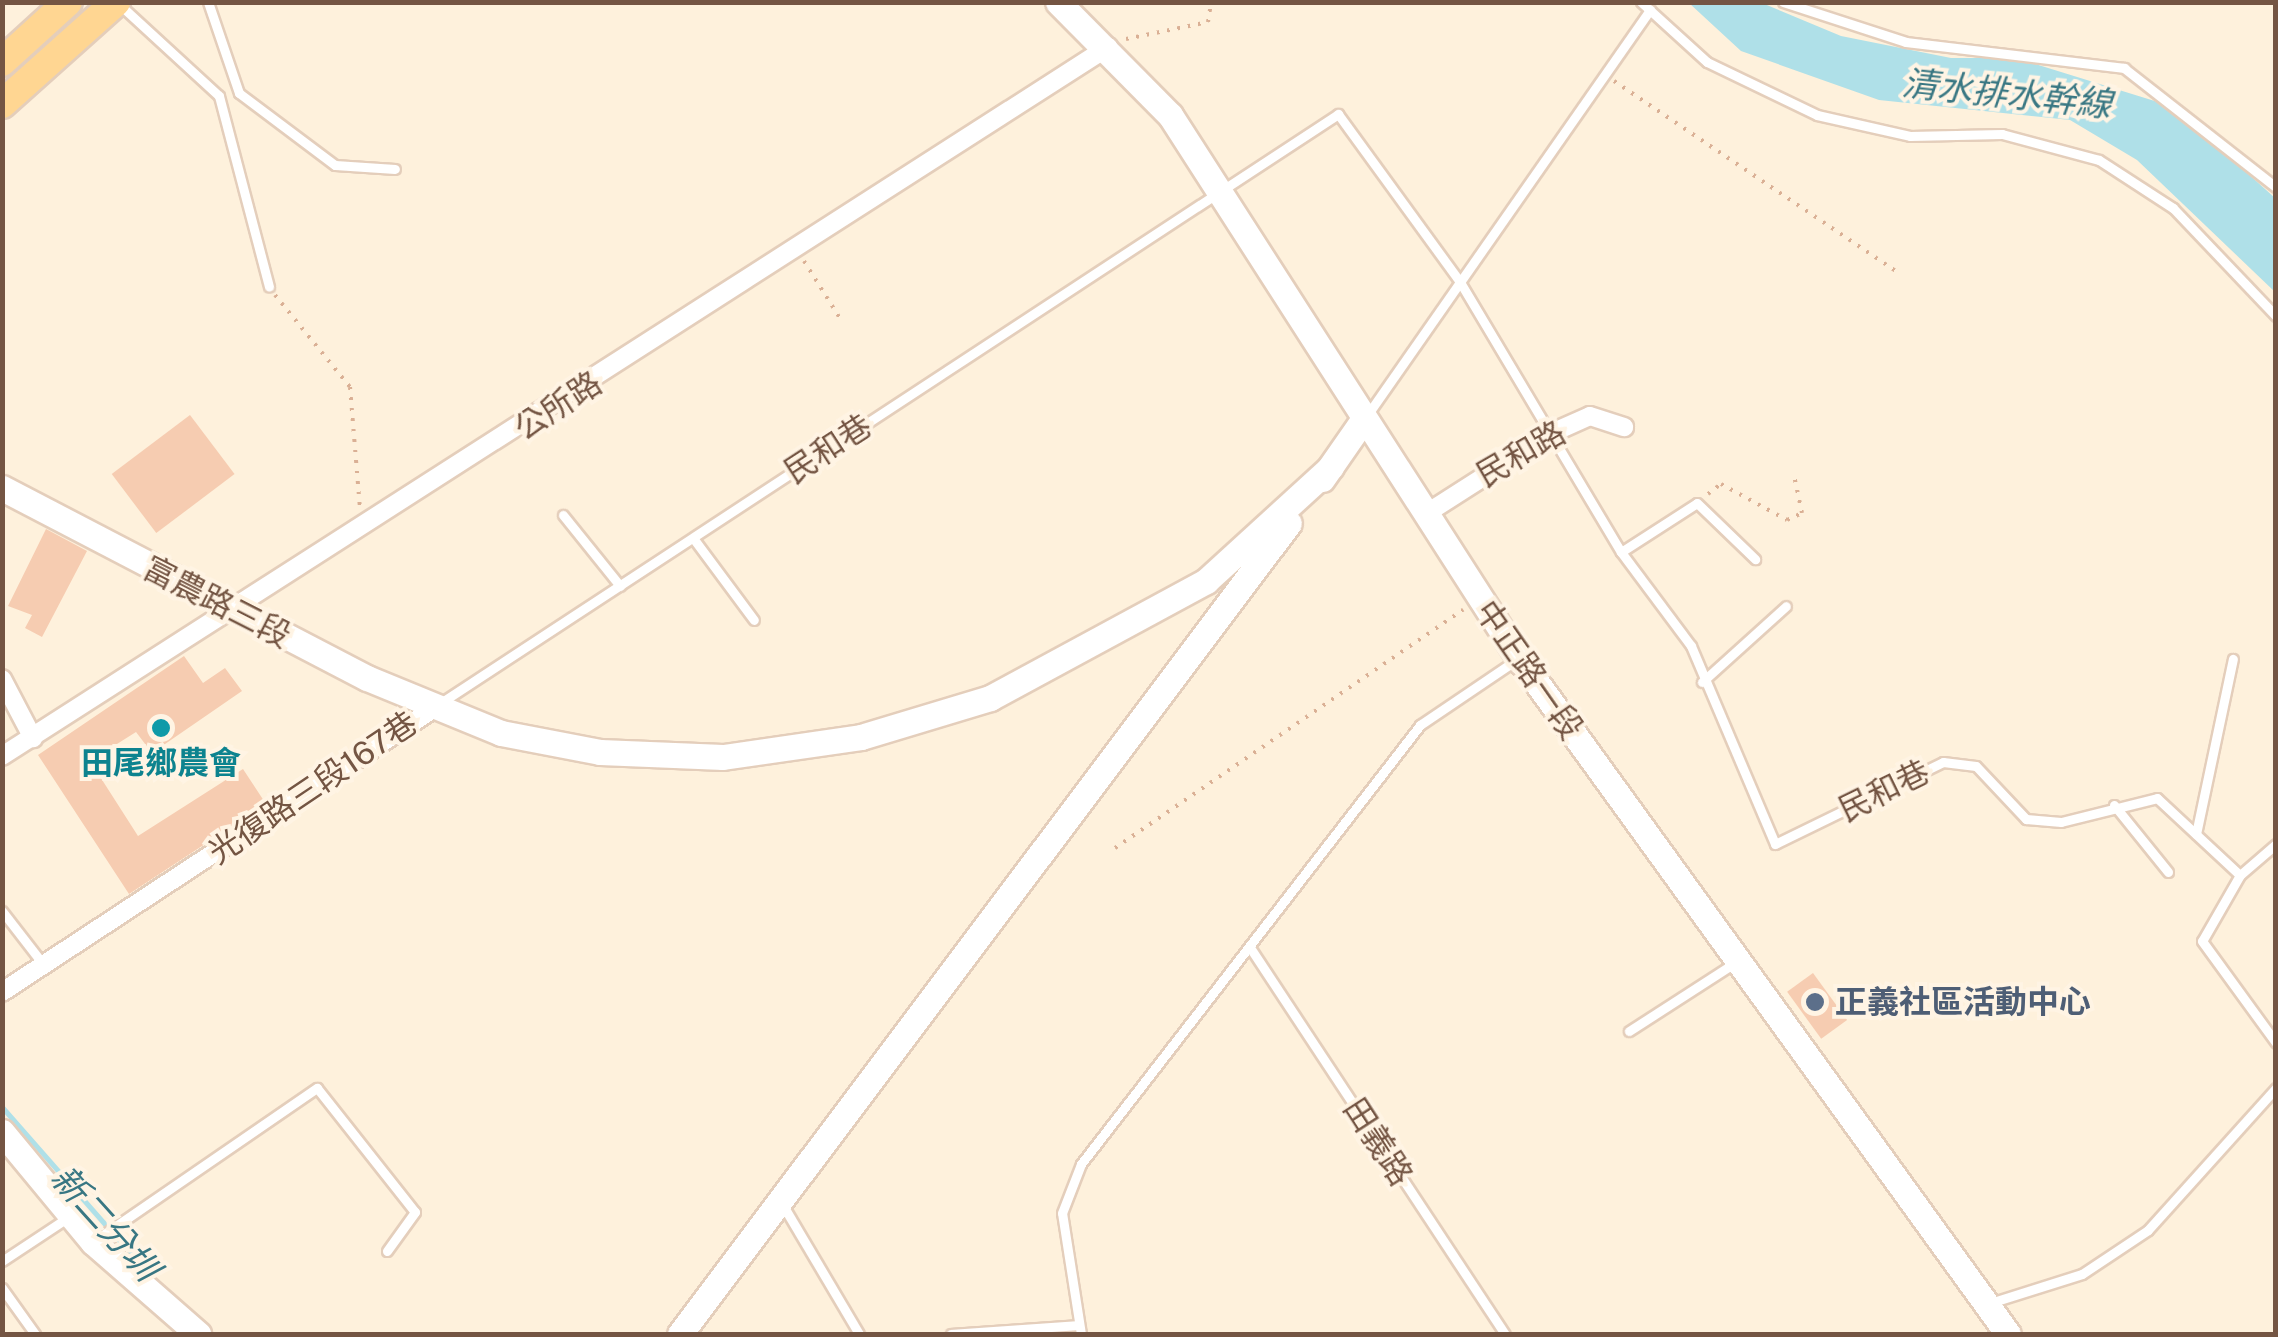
<!DOCTYPE html>
<meta charset="utf-8">
<style>
body{margin:0}
#map{position:relative;width:2278px;height:1337px;overflow:hidden;background:#fef1dc;font-family:"Public Sans","Noto Sans TC",sans-serif}
div>[style]{position:absolute}
.water>*{inset:0;background:#afe0e8}
.stream>*{height:5px;margin:-2.5px;padding:0 2.5px;transform-origin:2.5px;border-radius:2.5px;background:#afe0e8}
.building>*{inset:0;background:#f6ccb1;transform-origin:0 0}
.path>*{height:4px;margin-top:-2px;transform-origin:0;background:repeating-linear-gradient(90deg,#dab095 0 2.5px,transparent 0 10.5px)}
.roads{filter:drop-shadow(2px 0 #e4cebb) drop-shadow(-2px 0 #e4cebb) drop-shadow(0 2px #e4cebb) drop-shadow(0 -2px #e4cebb)}
.lane>*{height:9px;margin:-4.5px;padding:0 4.5px;transform-origin:4.5px;border-radius:4.5px;background:#fff}
.street>*{height:18px;margin:-9px;padding:0 9px;transform-origin:9px;border-radius:9px;background:#fff}
.secondary>*{height:25px;margin:-12.5px;padding:0 12.5px;transform-origin:12.5px;border-radius:12.5px;background:#fff}
.primary>*{height:28px;margin:-14px;padding:0 14px;transform-origin:14px;border-radius:14px;background:#ffd692}
.dots>*{width:28px;height:28px;translate:-50% -50%;box-sizing:border-box;border:5px solid #fff4e4;border-radius:50%}
span{translate:-50% -50%;white-space:nowrap;text-align:center;line-height:1.15;-webkit-text-stroke:8px #fff4e4;paint-order:stroke}
.street-label{font-size:32px;color:#745543}
.culture-label{font-size:32px;color:#0d838f;font-weight:700}
.service-label{font-size:32px;color:#4e5e75;font-weight:700}
.left{translate:0 -50%;text-align:left}
.water-label{font-size:35px;color:#397783;font-style:italic}
.frame{position:absolute;inset:0;border:5px solid #745543;pointer-events:none}
</style>
<div id="map">
<div class="water">
<i style="clip-path:polygon(1689px 3px,1762px 3px,1841px 36px,1951px 58px,2016px 58px,2174px 107px,2275px 198px,2275px 292px,2137px 160px,2070px 120px,1879px 100px,1741px 51px)"></i>
</div>
<div class="stream">
<i style="left:2px;top:1107px;width:233px;rotate:48.7deg"></i>
</div>
<div class="building">
<i style="left:190px;top:415px;width:74px;height:98px;rotate:53deg"></i>
<i style="clip-path:polygon(46px 529px,87px 551px,42px 637px,25px 628px,32px 615px,8px 606px)"></i>
<i style="clip-path:polygon(184px 656px,203px 683px,225px 668px,242px 691px,152px 753px,136px 732px,90px 761px,138px 836px,243px 769px,266px 804px,129px 894px,38px 755px)"></i>
<i style="left:1813px;top:973px;width:58px;height:32px;rotate:54deg"></i>
</div>
<div class="path">
<i style="left:1126px;top:39px;width:84px;rotate:-11.7deg"></i>
<i style="left:1208px;top:22px;width:20px;rotate:-81deg"></i>
<i style="left:1614px;top:81px;width:345px;rotate:34deg"></i>
<i style="left:804px;top:261px;width:70px;rotate:57.9deg"></i>
<i style="left:275px;top:295px;width:119px;rotate:50.8deg"></i>
<i style="left:350px;top:387px;width:121px;rotate:85.3deg"></i>
<i style="left:1708px;top:494px;width:16px;rotate:-38deg"></i>
<i style="left:1721px;top:484px;width:75px;rotate:28.6deg"></i>
<i style="left:1787px;top:520px;width:17px;rotate:-25deg"></i>
<i style="left:1802px;top:513px;width:38px;rotate:-102deg"></i>
<i style="left:1115px;top:848px;width:422px;rotate:-34.4deg"></i>
</div>
<div class="roads">
<div class="lane">
<i style="left:208px;top:2px;width:96px;rotate:71.2deg"></i>
<i style="left:239px;top:93px;width:120px;rotate:36.9deg"></i>
<i style="left:335px;top:165px;width:60px;rotate:3.8deg"></i>
<i style="left:1641px;top:2px;width:89px;rotate:42.3deg"></i>
<i style="left:1707px;top:62px;width:122px;rotate:25.7deg"></i>
<i style="left:1817px;top:115px;width:95px;rotate:12.7deg"></i>
<i style="left:1910px;top:136px;width:92px;rotate:-1.2deg"></i>
<i style="left:2002px;top:134px;width:100px;rotate:15deg"></i>
<i style="left:2099px;top:160px;width:88px;rotate:33deg"></i>
<i style="left:2173px;top:208px;width:149px;rotate:46.4deg"></i>
<i style="left:1783px;top:2px;width:129px;rotate:18deg"></i>
<i style="left:1906px;top:42px;width:220px;rotate:6.8deg"></i>
<i style="left:2124px;top:68px;width:193px;rotate:38.1deg"></i>
<i style="left:119px;top:4px;width:136px;rotate:42.6deg"></i>
<i style="left:219px;top:96px;width:197px;rotate:75.3deg"></i>
<i style="left:1368px;top:414px;width:493px;rotate:-55.1deg"></i>
<i style="left:563px;top:515px;width:91px;rotate:51.2deg"></i>
<i style="left:693px;top:538px;width:102px;rotate:53.4deg"></i>
<i style="left:1621px;top:552px;width:90px;rotate:-32.8deg"></i>
<i style="left:1697px;top:503px;width:81px;rotate:44deg"></i>
<i style="left:1702px;top:682px;width:113px;rotate:-42.1deg"></i>
<i style="left:442px;top:702px;width:1072px;rotate:-33.27deg"></i>
<i style="left:1338px;top:114px;width:208px;rotate:54deg"></i>
<i style="left:1460px;top:282px;width:314px;rotate:59.2deg"></i>
<i style="left:1621px;top:552px;width:117px;rotate:53.3deg"></i>
<i style="left:1691px;top:646px;width:215px;rotate:67deg"></i>
<i style="left:1775px;top:844px;width:187px;rotate:-26deg"></i>
<i style="left:1943px;top:762px;width:33px;rotate:7deg"></i>
<i style="left:1976px;top:766px;width:73px;rotate:46.7deg"></i>
<i style="left:2026px;top:819px;width:35px;rotate:5deg"></i>
<i style="left:2061px;top:822px;width:99px;rotate:-14deg"></i>
<i style="left:2157px;top:798px;width:113px;rotate:42.9deg"></i>
<i style="left:2114px;top:805px;width:86px;rotate:51.1deg"></i>
<i style="left:2196px;top:834px;width:179px;rotate:-78.1deg"></i>
<i style="left:2276px;top:844px;width:48px;rotate:139.3deg"></i>
<i style="left:2240px;top:875px;width:76px;rotate:119.9deg"></i>
<i style="left:2202px;top:941px;width:126px;rotate:54deg"></i>
<i style="left:2px;top:911px;width:67px;rotate:52.3deg"></i>
<i style="left:1251px;top:949px;width:461px;rotate:56.6deg"></i>
<i style="left:1629px;top:1031px;width:127px;rotate:-32.8deg"></i>
<i style="left:781px;top:1202px;width:153px;rotate:59.4deg"></i>
<i style="left:97px;top:1239px;width:267px;rotate:-34.5deg"></i>
<i style="left:317px;top:1088px;width:158px;rotate:51.7deg"></i>
<i style="left:415px;top:1212px;width:48px;rotate:125.7deg"></i>
<i style="left:2px;top:1261px;width:78px;rotate:-33.5deg"></i>
<i style="left:2px;top:1288px;width:57px;rotate:54.3deg"></i>
<i style="left:1990px;top:1303px;width:96px;rotate:-17.5deg"></i>
<i style="left:2082px;top:1274px;width:79px;rotate:-33.7deg"></i>
<i style="left:2148px;top:1230px;width:191px;rotate:-48deg"></i>
<i style="left:951px;top:1334px;width:128px;rotate:-4deg"></i>
<i style="left:1081px;top:1334px;width:122px;rotate:-98.9deg"></i>
<i style="left:1062px;top:1213px;width:53px;rotate:-68.8deg"></i>
<i style="left:1081px;top:1164px;width:555px;rotate:-52.32deg"></i>
<i style="left:1420px;top:725px;width:116px;rotate:-34.1deg"></i>
</div>
<div class="street">
<i style="left:1424px;top:515px;width:154px;rotate:-32.6deg"></i>
<i style="left:1554px;top:432px;width:39px;rotate:-24deg"></i>
<i style="left:1590px;top:416px;width:36px;rotate:18deg"></i>
<i style="left:2px;top:679px;width:67px;rotate:62.3deg"></i>
<i style="left:2px;top:756px;width:1314px;rotate:-32.66deg"></i>
<i style="left:2px;top:992px;width:519px;rotate:-33.29deg"></i>
</div>
<div class="secondary">
<i style="left:1058px;top:2px;width:159px;rotate:45.3deg"></i>
<i style="left:1170px;top:115px;width:645px;rotate:57.27deg"></i>
<i style="left:1519px;top:658px;width:834px;rotate:54.12deg"></i>
<i style="left:1322px;top:479px;width:72px;rotate:-55.2deg"></i>
<i style="left:2px;top:488px;width:411px;rotate:27.5deg"></i>
<i style="left:367px;top:678px;width:145px;rotate:22.3deg"></i>
<i style="left:501px;top:733px;width:101px;rotate:10.9deg"></i>
<i style="left:600px;top:752px;width:123px;rotate:2.3deg"></i>
<i style="left:723px;top:757px;width:139px;rotate:-8.2deg"></i>
<i style="left:861px;top:737px;width:135px;rotate:-16.8deg"></i>
<i style="left:990px;top:698px;width:246px;rotate:-28.4deg"></i>
<i style="left:1206px;top:581px;width:169px;rotate:-42.4deg"></i>
<i style="left:2px;top:1132px;width:143px;rotate:50.4deg"></i>
<i style="left:93px;top:1242px;width:140px;rotate:41.2deg"></i>
<i style="left:680px;top:1334px;width:1014px;rotate:-53.1deg"></i>
</div>
<div class="primary">
<i style="left:2px;top:62px;width:89px;rotate:-42.3deg"></i>
<i style="left:2px;top:104px;width:153px;rotate:-41.8deg"></i>
</div>
</div>
<div class="dots">
<i style="left:161px;top:728px;background:#0f9aa8"></i>
<i style="left:1815px;top:1002px;background:#5c6f8a"></i>
</div>
<div class="street-label">
<span style="left:558px;top:406px;rotate:-33deg">公所路</span>
<span style="left:828px;top:449px;rotate:-33deg">民和巷</span>
<span style="left:1521px;top:454px;rotate:-30deg">民和路</span>
<span style="left:217px;top:602px;rotate:27deg">富農路三段</span>
<span style="left:1529px;top:670px;rotate:55deg">中正路一段</span>
<span style="left:313px;top:788px;rotate:-34deg">光復路三段167巷</span>
<span style="left:1884px;top:791px;rotate:-26deg">民和巷</span>
<span style="left:1378px;top:1142px;rotate:57deg">田義路</span>
</div>
<div class="culture-label">
<span style="left:161px;top:763px">田尾鄉農會</span>
</div>
<div class="service-label">
<span class="left" style="left:1835px;top:1002px">正義社區活動中心</span>
</div>
<div class="water-label">
<span style="left:2007px;top:94px;rotate:6deg">清水排水幹線</span>
<span style="left:105px;top:1223px;rotate:48deg">新二分圳</span>
</div>
<div class="frame"></div>
</div>
